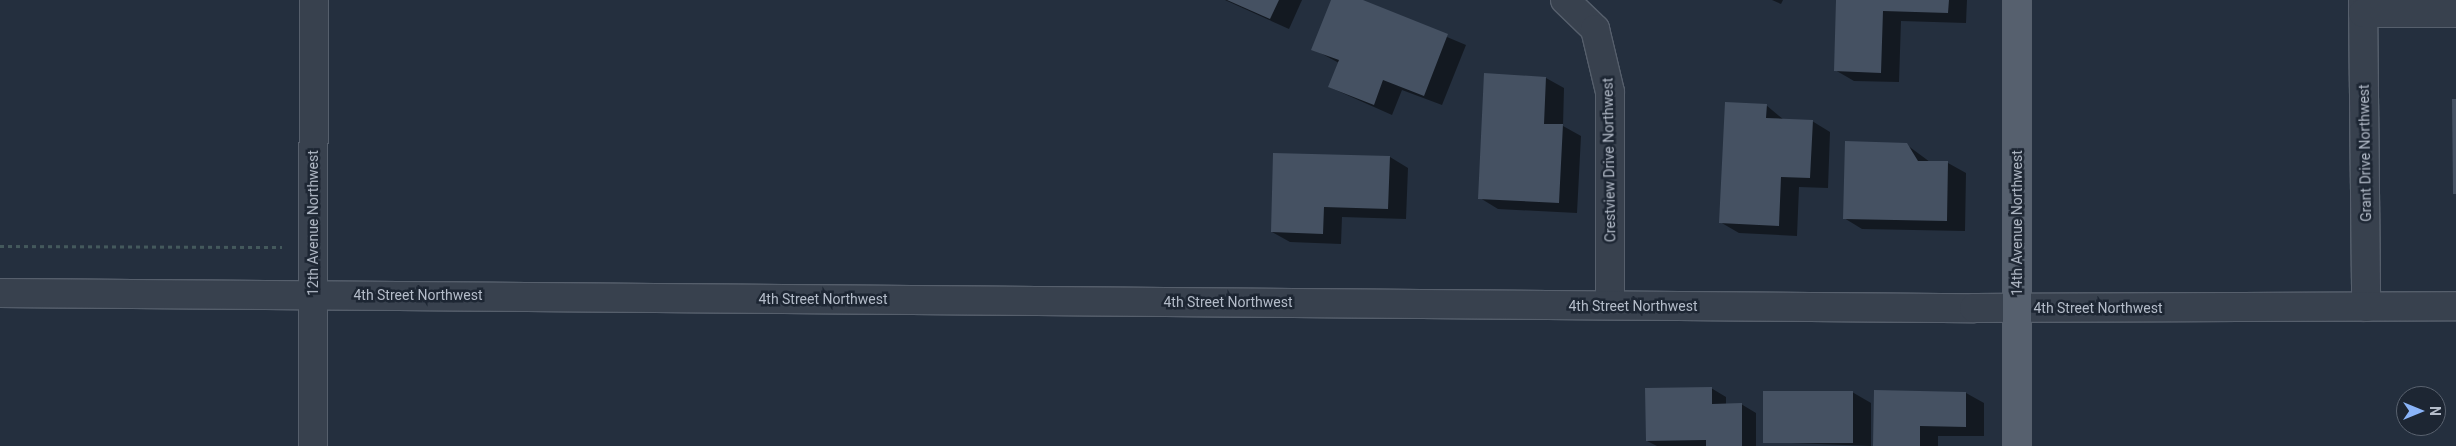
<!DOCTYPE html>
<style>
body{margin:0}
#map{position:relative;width:2456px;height:446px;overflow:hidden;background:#242f3e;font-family:Roboto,sans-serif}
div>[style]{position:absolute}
.shadow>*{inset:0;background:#0007}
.building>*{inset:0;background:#455162;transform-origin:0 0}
.path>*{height:3px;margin-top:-1.5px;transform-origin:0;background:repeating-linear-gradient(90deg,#44595c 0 4px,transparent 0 8px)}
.roads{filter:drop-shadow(1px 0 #565f6c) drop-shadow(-1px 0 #565f6c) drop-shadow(0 1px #565f6c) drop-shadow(0 -1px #565f6c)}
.minor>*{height:28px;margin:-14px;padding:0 14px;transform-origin:14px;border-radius:14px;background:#38414e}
.major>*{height:28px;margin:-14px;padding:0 14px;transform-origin:14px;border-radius:14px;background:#56606e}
span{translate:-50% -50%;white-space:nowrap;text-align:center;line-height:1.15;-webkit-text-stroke:5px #1d2633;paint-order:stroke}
.street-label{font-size:14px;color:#b4bcc9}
.north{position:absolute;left:2396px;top:386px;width:50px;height:50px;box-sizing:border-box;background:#1d2633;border:1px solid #59626f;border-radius:50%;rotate:90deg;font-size:14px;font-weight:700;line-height:20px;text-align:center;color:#b4bcc9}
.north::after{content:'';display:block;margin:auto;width:18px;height:22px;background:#8ab4f8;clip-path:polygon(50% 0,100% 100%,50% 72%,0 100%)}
</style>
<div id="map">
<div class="shadow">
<i style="clip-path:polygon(1225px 0,1302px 0,1289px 29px)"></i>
<i style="clip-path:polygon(1332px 0,1359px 0,1466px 45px,1442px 105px,1402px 90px,1392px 115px,1329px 87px,1339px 63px,1313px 49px)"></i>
<i style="clip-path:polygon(1772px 0,1783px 0,1781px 4px)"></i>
<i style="clip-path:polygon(1837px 0,1967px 0,1966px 23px,1901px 21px,1899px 82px,1854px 81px,1835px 70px)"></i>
<i style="clip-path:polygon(1485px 75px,1546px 78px,1564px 88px,1563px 126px,1581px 136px,1577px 213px,1498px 209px,1480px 198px)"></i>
<i style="clip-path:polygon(1766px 105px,1784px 120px,1812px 121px,1830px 132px,1828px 188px,1799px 187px,1797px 236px,1739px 233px,1720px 222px)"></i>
<i style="clip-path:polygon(1907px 145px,1930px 162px,1948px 163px,1966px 173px,1965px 231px,1862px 229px,1844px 218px)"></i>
<i style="clip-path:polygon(1390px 157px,1408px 168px,1406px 219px,1342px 217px,1341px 244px,1290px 242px,1272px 232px)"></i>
<i style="clip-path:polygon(1711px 388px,1726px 397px,1726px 405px,1741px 404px,1756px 413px,1756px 446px,1657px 446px,1647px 441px)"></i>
<i style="clip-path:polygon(1852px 392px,1871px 403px,1871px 446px,1764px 442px)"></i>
<i style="clip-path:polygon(1875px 392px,1966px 393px,1984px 403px,1984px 436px,1938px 436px,1938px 446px,1874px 446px)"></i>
</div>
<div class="building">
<i style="clip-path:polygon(1227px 0,1279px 0,1270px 19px)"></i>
<i style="clip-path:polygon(1331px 0,1363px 0,1448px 34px,1424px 96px,1383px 80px,1374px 105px,1328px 87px,1339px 60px,1311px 50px)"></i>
<i style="clip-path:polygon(1836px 0,1949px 0,1948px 13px,1883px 11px,1881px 73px,1834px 71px)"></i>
<i style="clip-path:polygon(1484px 73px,1546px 77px,1544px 124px,1563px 124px,1559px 203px,1478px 199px)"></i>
<i style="clip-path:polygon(2452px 99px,2456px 99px,2456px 194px,2453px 194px)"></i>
<i style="clip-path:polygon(1725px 102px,1767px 104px,1766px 118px,1813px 120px,1810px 178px,1781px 177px,1779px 226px,1719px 223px)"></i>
<i style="clip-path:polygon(1845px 141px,1907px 143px,1918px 161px,1948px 161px,1947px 221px,1843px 219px)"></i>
<i style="clip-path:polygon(1273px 153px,1390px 156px,1388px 209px,1324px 207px,1323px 234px,1271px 232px)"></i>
<i style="clip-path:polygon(1712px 387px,1712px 404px,1742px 403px,1742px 446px,1706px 446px,1706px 440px,1646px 441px,1645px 388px)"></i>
<i style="clip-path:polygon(1874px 390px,1966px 392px,1966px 427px,1920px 426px,1920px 446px,1873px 446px)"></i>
<i style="left:1763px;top:391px;width:90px;height:52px"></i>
</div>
<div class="path">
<i style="left:0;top:246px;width:282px;rotate:0.2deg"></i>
</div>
<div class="roads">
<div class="minor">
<i style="left:1565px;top:0;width:42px;rotate:44deg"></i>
<i style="left:1595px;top:29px;width:65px;rotate:76.6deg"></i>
<i style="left:1610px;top:92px;width:213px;rotate:90deg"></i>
<i style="left:2363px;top:0;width:307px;rotate:89.4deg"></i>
<i style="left:2363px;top:13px;width:93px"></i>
<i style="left:0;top:293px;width:1974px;rotate:0.44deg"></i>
<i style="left:1974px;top:308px;width:482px;rotate:-0.2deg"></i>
<i style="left:313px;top:446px;width:446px;rotate:-89.9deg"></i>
</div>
<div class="major">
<i style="left:2017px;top:0;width:446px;rotate:90deg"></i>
</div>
</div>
<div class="street-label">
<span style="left:2365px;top:153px;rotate:-91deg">Grant Drive Northwest</span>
<span style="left:1609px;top:160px;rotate:-91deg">Crestview Drive Northwest</span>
<span style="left:313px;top:223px;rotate:-90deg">12th Avenue Northwest</span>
<span style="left:2017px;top:223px;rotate:-90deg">14th Avenue Northwest</span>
<span style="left:418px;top:295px">4th Street Northwest</span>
<span style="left:823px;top:299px">4th Street Northwest</span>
<span style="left:1228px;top:302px">4th Street Northwest</span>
<span style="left:1633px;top:306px">4th Street Northwest</span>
<span style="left:2098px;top:308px">4th Street Northwest</span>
</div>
<div class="north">N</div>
</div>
